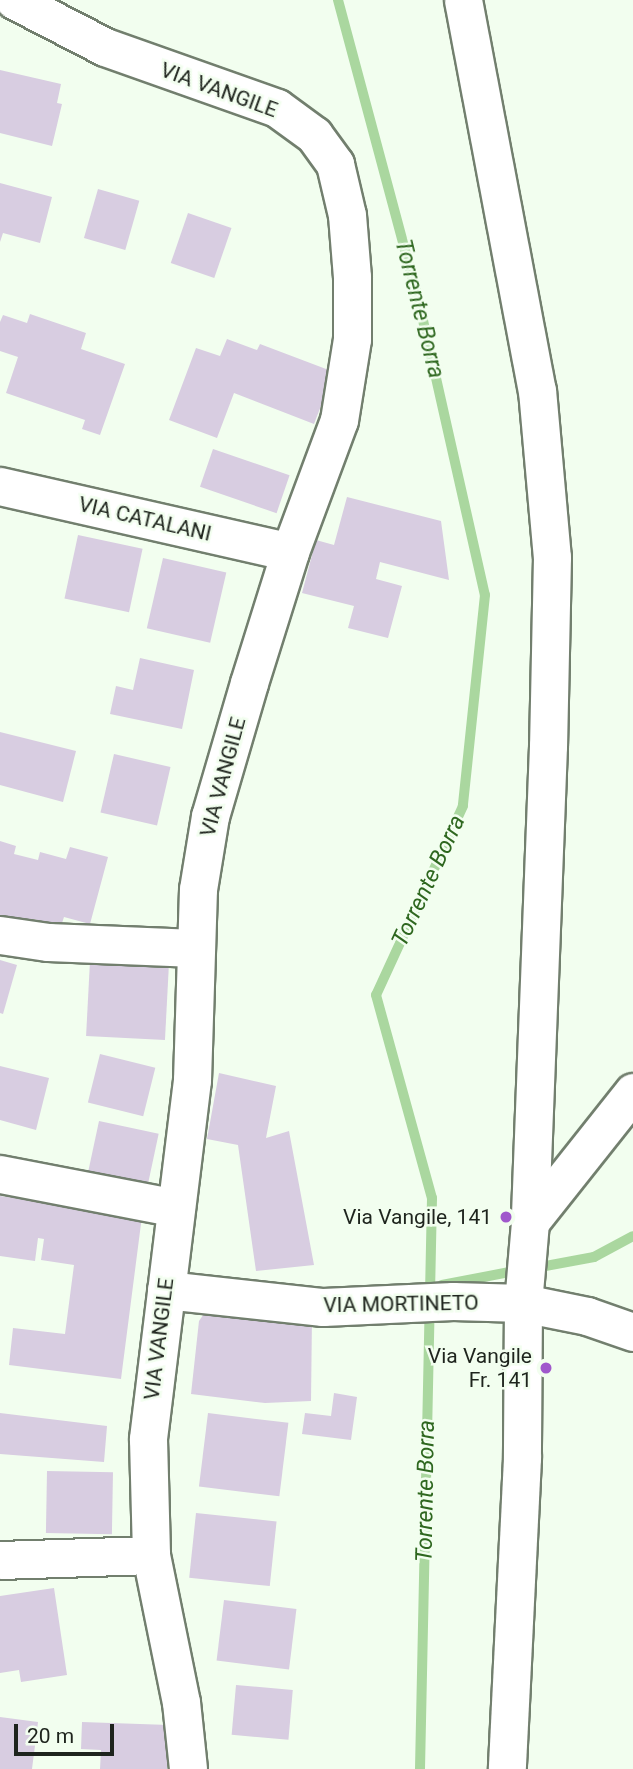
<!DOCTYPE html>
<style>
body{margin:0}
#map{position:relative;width:633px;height:1769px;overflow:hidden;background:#f2feef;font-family:Roboto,sans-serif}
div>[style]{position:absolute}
.stream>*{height:10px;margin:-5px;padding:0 5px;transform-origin:5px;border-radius:5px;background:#aad79f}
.building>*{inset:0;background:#d8cde1;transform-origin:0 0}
.roads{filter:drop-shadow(2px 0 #727f6e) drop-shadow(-2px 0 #727f6e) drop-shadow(0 2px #727f6e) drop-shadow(0 -2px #727f6e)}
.minor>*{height:37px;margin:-18.5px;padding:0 18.5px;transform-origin:18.5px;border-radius:18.5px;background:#fff}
.dots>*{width:19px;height:19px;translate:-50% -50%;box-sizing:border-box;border:4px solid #f2feef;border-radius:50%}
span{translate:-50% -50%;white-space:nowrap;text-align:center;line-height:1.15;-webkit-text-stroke:5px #f2feef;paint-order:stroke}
.street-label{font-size:21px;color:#1e241d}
.poi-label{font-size:21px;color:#1e241d}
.right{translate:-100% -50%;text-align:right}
.water-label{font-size:23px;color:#2e671f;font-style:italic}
.scale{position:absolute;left:14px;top:1724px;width:100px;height:32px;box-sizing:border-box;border:4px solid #1e241d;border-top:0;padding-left:9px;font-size:21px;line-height:24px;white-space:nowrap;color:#1e241d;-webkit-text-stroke:5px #f2feef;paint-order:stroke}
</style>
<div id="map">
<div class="stream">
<i style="left:338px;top:0;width:318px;rotate:75deg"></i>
<i style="left:420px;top:307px;width:295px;rotate:77.3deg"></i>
<i style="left:485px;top:595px;width:212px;rotate:96deg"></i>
<i style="left:463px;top:806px;width:208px;rotate:114.7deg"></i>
<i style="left:376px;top:995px;width:211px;rotate:74.6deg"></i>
<i style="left:432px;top:1198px;width:96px;rotate:91.2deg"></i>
<i style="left:535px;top:1268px;width:60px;rotate:-10.6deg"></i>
<i style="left:594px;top:1257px;width:44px;rotate:-28.3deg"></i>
<i style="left:442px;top:1285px;width:79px;rotate:-10.9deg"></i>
<i style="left:420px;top:1769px;width:460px;rotate:-88.8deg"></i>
</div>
<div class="building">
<i style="clip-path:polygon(0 70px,61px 84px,57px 103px,62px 104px,52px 146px,0 133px)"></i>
<i style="clip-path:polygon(0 183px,52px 197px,40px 243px,3px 233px,0 242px)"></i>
<i style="left:98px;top:189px;width:43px;height:51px;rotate:16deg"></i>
<i style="left:188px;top:213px;width:46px;height:53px;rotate:19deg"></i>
<i style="clip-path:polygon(30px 314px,86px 333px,81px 349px,125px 364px,100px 435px,82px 429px,85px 420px,6px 393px,18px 357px,0 351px,0 322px,3px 315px,27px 323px)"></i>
<i style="clip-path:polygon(227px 339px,257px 350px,260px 344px,334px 372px,314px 424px,234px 393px,217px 438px,169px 420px,196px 348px,220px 356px)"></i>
<i style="left:213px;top:449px;width:81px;height:40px;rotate:19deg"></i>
<i style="clip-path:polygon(347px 497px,441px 521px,449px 580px,380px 562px,376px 579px,402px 586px,388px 638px,348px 628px,354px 606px,302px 593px,316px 540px,334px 545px)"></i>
<i style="left:78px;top:535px;width:66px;height:65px;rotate:12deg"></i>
<i style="left:163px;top:558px;width:65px;height:72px;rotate:13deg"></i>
<i style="clip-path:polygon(140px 658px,194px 670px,182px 729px,110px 714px,116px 686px,133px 690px)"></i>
<i style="clip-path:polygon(0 732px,76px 751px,63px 802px,0 785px)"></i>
<i style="left:114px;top:754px;width:58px;height:60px;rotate:13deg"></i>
<i style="clip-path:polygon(0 841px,16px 846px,14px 854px,38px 860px,40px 852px,66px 859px,70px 847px,108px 857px,90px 924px,64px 917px,61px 926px,33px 919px,30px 929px,0 921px)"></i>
<i style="clip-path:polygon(0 960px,17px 965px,3px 1014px,0 1013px)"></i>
<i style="left:90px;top:961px;width:79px;height:75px;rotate:3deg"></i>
<i style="left:100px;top:1054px;width:57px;height:50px;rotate:14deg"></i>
<i style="clip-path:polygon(0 1066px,49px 1078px,36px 1130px,0 1120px)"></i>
<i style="clip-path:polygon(219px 1073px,276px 1086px,266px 1138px,289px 1131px,314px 1265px,256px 1271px,238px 1145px,207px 1139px)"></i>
<i style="left:99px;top:1121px;width:61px;height:52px;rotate:12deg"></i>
<i style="clip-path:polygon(0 1196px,142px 1216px,121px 1379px,9px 1365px,13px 1328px,65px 1334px,74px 1265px,41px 1260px,44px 1239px,38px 1238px,35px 1261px,0 1256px)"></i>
<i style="clip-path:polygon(208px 1308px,312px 1316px,311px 1401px,265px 1403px,191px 1394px,199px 1321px)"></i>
<i style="clip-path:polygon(334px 1393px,357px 1397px,351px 1440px,302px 1434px,305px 1413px,331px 1416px)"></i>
<i style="clip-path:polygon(0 1413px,107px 1426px,104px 1462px,0 1454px)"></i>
<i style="left:208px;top:1413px;width:81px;height:74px;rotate:7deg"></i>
<i style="left:47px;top:1471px;width:66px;height:62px;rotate:1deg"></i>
<i style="left:196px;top:1513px;width:81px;height:65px;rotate:6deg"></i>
<i style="clip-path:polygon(54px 1588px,67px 1675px,21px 1682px,19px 1670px,0 1673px,0 1596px)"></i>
<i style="left:224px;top:1600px;width:73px;height:61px;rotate:7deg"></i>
<i style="left:236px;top:1685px;width:57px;height:50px;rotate:5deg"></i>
<i style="clip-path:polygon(0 1717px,38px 1722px,32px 1769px,0 1769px)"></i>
<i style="clip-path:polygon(82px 1722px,169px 1725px,167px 1769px,100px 1769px,101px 1750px,81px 1749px)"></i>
</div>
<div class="roads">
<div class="minor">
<i style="left:14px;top:0;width:102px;rotate:27.3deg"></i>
<i style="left:105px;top:47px;width:182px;rotate:19.5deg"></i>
<i style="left:277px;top:108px;width:46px;rotate:36.1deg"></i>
<i style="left:314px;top:135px;width:36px;rotate:54deg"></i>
<i style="left:335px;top:164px;width:52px;rotate:76.8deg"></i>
<i style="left:347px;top:215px;width:62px;rotate:85.4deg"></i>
<i style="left:352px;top:277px;width:62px;rotate:90deg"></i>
<i style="left:352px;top:339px;width:82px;rotate:99.1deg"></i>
<i style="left:339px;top:420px;width:141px;rotate:110.4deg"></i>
<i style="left:290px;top:552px;width:137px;rotate:107.4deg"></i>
<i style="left:249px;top:683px;width:139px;rotate:106.3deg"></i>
<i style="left:210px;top:816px;width:74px;rotate:99.3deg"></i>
<i style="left:198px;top:889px;width:191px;rotate:91.8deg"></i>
<i style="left:192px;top:1080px;width:362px;rotate:97deg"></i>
<i style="left:148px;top:1439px;width:116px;rotate:88.5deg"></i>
<i style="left:151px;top:1555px;width:150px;rotate:78.5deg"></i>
<i style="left:181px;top:1702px;width:67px;rotate:84deg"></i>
<i style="left:463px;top:0;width:397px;rotate:79.3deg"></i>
<i style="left:537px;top:390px;width:168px;rotate:84.9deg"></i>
<i style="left:552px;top:557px;width:189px;rotate:91.2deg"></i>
<i style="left:548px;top:746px;width:476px;rotate:92.2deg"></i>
<i style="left:530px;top:1222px;width:81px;rotate:94.9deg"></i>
<i style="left:523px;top:1303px;width:155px;rotate:90.4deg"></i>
<i style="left:522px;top:1458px;width:311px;rotate:92.8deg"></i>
<i style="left:0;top:486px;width:297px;rotate:12.8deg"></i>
<i style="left:0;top:935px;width:49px;rotate:8.3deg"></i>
<i style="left:48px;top:942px;width:147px;rotate:2.3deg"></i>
<i style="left:0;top:1174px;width:179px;rotate:10.9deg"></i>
<i style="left:530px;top:1222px;width:166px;rotate:-51.6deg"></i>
<i style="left:166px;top:1290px;width:158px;rotate:6.2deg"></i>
<i style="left:323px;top:1307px;width:130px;rotate:-2.6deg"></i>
<i style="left:453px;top:1301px;width:70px;rotate:1.6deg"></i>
<i style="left:523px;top:1303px;width:65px;rotate:11.5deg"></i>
<i style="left:587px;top:1316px;width:49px;rotate:19.2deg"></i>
<i style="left:0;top:1560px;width:151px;rotate:-1.9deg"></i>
</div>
</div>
<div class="dots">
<i style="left:506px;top:1217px;background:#a058cc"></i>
<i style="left:546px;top:1368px;background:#a058cc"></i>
</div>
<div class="street-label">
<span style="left:219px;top:90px;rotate:20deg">VIA VANGILE</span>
<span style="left:145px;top:519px;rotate:13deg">VIA CATALANI</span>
<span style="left:223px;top:777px;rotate:-75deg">VIA VANGILE</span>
<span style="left:401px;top:1304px;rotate:-1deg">VIA MORTINETO</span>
<span style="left:159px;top:1339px;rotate:-83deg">VIA VANGILE</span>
</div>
<div class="poi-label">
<span class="right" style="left:492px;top:1217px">Via Vangile, 141</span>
<span class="right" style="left:532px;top:1368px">Via Vangile<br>Fr. 141</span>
</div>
<div class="water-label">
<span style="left:419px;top:309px;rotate:76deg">Torrente Borra</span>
<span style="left:429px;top:881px;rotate:-65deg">Torrente Borra</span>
<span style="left:426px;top:1491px;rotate:-89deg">Torrente Borra</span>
</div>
<div class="scale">20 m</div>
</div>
